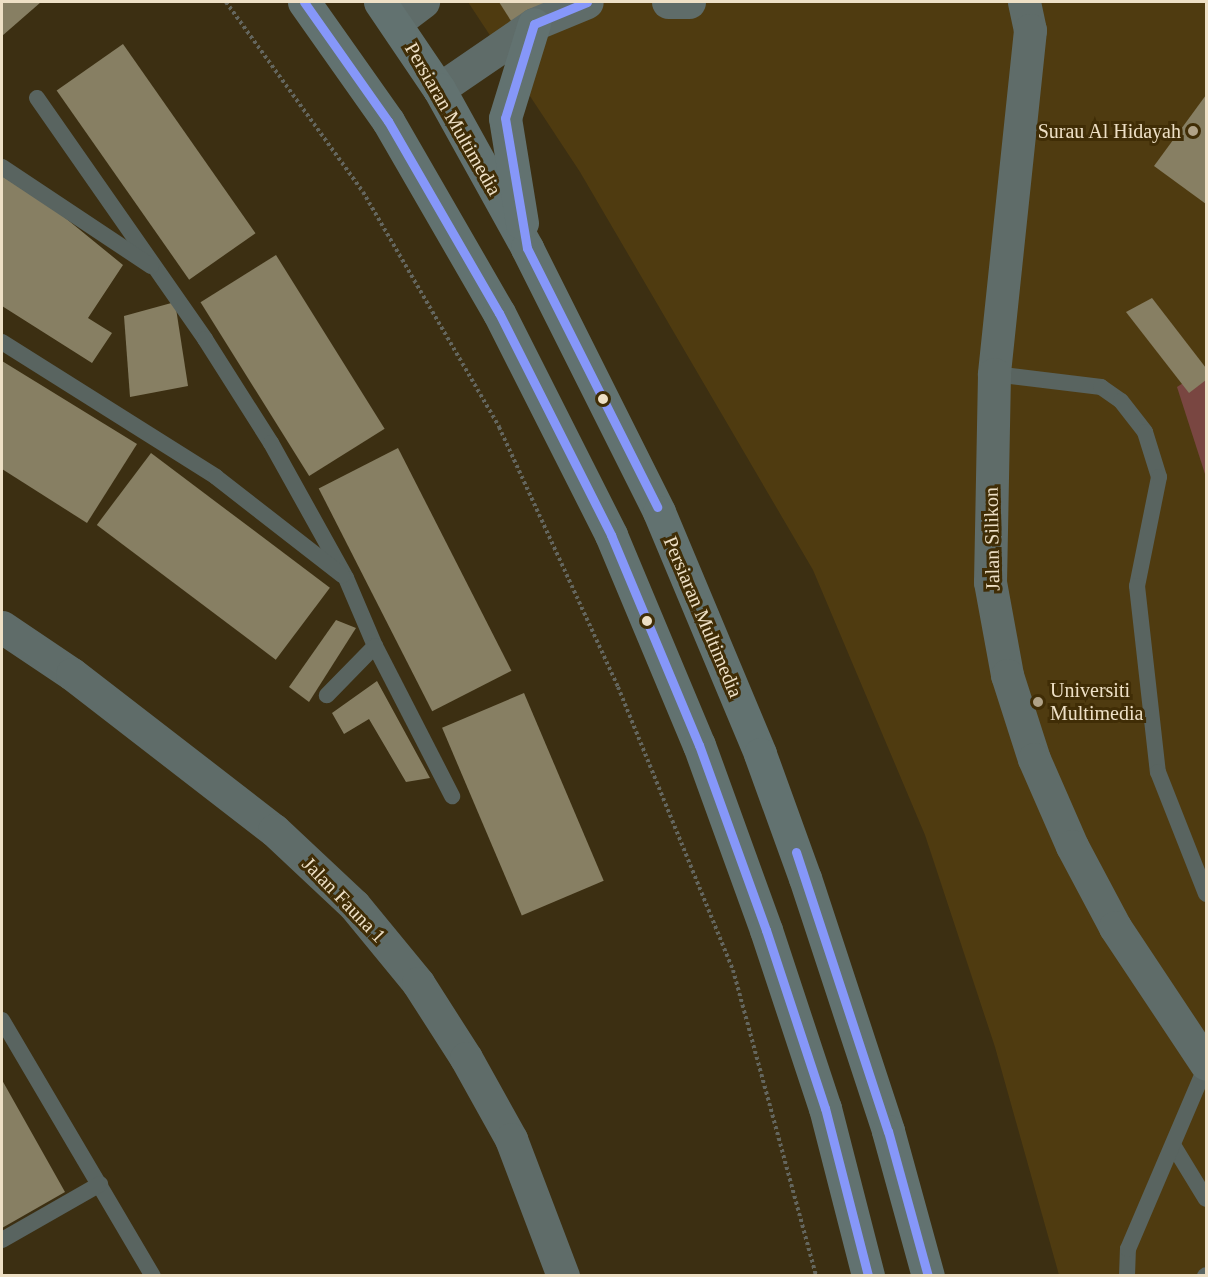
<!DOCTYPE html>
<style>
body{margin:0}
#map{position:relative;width:1208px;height:1277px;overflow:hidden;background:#3c2f12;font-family:"Times New Roman",serif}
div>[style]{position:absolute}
.built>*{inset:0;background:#4f3b10}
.green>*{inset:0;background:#794641}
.building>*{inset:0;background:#877f63;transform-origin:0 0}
.path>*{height:4px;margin-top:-2px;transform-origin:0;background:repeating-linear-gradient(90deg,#64665e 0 3px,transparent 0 6px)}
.lane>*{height:16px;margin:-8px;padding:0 8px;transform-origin:8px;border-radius:8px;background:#596460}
.secondary>*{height:33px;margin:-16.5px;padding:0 16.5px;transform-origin:16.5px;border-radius:16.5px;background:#5f6c69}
.primary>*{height:33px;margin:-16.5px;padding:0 16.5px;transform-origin:16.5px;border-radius:16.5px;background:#627270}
.bus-1>*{height:9px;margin:-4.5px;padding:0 4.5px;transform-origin:4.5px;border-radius:4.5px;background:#8697f9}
.dots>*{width:16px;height:16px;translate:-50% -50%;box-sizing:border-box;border:3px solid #402d06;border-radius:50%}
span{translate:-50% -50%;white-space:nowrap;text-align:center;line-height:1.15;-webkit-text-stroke:6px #402d06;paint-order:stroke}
.street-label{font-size:20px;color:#eee0c6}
.poi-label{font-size:20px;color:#eee0c6}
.right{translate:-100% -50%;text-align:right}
.left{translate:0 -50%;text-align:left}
.frame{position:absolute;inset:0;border:3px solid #eee0c6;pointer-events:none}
</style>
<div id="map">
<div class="built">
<i style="clip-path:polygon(468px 2px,1206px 2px,1206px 1275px,1059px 1275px,995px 1047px,925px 835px,813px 570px,580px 172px)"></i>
</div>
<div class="green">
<i style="clip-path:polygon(1206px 368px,1206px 477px,1177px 387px)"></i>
</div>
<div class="building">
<i style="clip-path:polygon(2px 2px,41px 2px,2px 36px)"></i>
<i style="clip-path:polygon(499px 2px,551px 2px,513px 24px)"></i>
<i style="left:123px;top:44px;width:231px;height:81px;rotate:55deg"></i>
<i style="clip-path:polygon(1206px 95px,1206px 204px,1154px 166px)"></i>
<i style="clip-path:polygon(2px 176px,58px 212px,123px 265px,88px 318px,112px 333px,92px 363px,2px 306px)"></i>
<i style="left:276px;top:255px;width:205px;height:89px;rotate:58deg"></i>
<i style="clip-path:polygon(1152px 298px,1206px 368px,1206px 380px,1189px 393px,1126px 312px)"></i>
<i style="clip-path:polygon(175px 302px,188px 386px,130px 397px,124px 316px)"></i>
<i style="clip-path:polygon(2px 361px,137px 444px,87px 523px,2px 469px)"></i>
<i style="left:398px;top:448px;width:250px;height:89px;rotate:63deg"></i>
<i style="left:151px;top:453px;width:224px;height:90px;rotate:37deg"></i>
<i style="clip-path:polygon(336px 620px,356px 628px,309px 702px,289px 687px)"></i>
<i style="clip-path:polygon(377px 681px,430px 778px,406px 782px,369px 719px,344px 734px,332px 713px)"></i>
<i style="left:524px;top:693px;width:204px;height:89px;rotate:67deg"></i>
<i style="clip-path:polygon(2px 1080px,65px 1192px,2px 1228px)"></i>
</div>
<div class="path">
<i style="left:226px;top:2px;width:234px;rotate:54.2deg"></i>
<i style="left:363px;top:192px;width:272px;rotate:59.9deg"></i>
<i style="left:499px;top:427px;width:286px;rotate:65.4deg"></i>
<i style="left:618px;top:687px;width:305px;rotate:67.9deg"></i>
<i style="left:733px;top:970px;width:317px;rotate:74.8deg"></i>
</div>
<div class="lane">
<i style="left:37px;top:98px;width:294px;rotate:55.1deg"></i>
<i style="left:205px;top:339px;width:123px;rotate:57.6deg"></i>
<i style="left:271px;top:443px;width:154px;rotate:60.9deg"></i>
<i style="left:346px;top:578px;width:74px;rotate:66.9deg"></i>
<i style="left:375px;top:646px;width:69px;rotate:134.4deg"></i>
<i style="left:2px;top:167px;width:179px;rotate:33.6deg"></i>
<i style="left:2px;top:342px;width:253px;rotate:32.2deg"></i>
<i style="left:216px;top:477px;width:160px;rotate:37.9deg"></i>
<i style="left:994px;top:374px;width:108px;rotate:6.9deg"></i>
<i style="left:1101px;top:387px;width:24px;rotate:35deg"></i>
<i style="left:1121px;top:401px;width:39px;rotate:52deg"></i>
<i style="left:1145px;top:432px;width:47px;rotate:72.7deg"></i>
<i style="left:1159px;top:477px;width:111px;rotate:101.4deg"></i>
<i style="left:1137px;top:586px;width:187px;rotate:83.6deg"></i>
<i style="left:1158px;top:772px;width:131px;rotate:68.5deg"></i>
<i style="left:375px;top:646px;width:169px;rotate:62.8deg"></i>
<i style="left:2px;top:1020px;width:297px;rotate:59.5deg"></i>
<i style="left:1173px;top:1145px;width:63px;rotate:58.6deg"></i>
<i style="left:2px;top:1240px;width:113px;rotate:-29.7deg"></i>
<i style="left:1127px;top:1276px;width:27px;rotate:-88deg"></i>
<i style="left:1128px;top:1249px;width:199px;rotate:-66.9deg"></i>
<i style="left:1205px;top:1276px;width:1px;rotate:-45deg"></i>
</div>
<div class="secondary">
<i style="left:668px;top:2px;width:21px"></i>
<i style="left:1024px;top:2px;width:29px;rotate:78deg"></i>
<i style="left:1030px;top:30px;width:346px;rotate:96deg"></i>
<i style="left:994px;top:374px;width:208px;rotate:91.1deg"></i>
<i style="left:990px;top:582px;width:95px;rotate:79.6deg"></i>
<i style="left:1007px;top:675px;width:88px;rotate:72.2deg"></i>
<i style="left:1034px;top:759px;width:95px;rotate:66.4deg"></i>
<i style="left:1072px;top:846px;width:92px;rotate:62deg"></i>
<i style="left:1115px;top:927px;width:164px;rotate:56.4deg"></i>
<i style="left:396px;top:22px;width:34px;rotate:-37deg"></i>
<i style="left:439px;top:89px;width:115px;rotate:-34.4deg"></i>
<i style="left:534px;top:24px;width:57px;rotate:-22.5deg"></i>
<i style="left:2px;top:627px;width:84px;rotate:33.9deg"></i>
<i style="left:72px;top:674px;width:255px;rotate:37.7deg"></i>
<i style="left:274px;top:830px;width:110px;rotate:43.2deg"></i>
<i style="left:354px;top:905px;width:101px;rotate:50.6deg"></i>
<i style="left:418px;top:983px;width:89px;rotate:57.4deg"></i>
<i style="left:466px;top:1058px;width:93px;rotate:60.9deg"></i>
<i style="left:511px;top:1139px;width:147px;rotate:69.2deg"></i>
</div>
<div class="primary">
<i style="left:304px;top:2px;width:146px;rotate:54.8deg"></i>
<i style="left:388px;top:121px;width:222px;rotate:60deg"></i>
<i style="left:499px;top:313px;width:249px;rotate:63.2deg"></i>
<i style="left:611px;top:535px;width:228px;rotate:67.3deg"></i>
<i style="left:699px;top:745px;width:197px;rotate:70.1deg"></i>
<i style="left:766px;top:930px;width:188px;rotate:71.7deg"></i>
<i style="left:825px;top:1108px;width:173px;rotate:75.6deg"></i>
<i style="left:380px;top:2px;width:105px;rotate:55.9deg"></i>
<i style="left:439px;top:89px;width:182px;rotate:61deg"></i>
<i style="left:527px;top:248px;width:295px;rotate:63.4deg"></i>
<i style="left:659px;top:512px;width:262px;rotate:67.3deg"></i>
<i style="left:760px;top:754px;width:132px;rotate:70.1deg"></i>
<i style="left:805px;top:878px;width:266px;rotate:71.8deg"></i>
<i style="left:888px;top:1131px;width:150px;rotate:74.6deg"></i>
<i style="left:522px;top:223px;width:106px;rotate:-99.2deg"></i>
<i style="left:505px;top:118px;width:98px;rotate:-72.9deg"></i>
</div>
<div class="bus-1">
<i style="left:304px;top:2px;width:146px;rotate:54.8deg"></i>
<i style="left:388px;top:121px;width:222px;rotate:60deg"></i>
<i style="left:499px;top:313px;width:249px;rotate:63.2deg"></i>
<i style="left:611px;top:535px;width:228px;rotate:67.3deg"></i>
<i style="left:699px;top:745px;width:197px;rotate:70.1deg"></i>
<i style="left:766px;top:930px;width:188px;rotate:71.7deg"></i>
<i style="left:825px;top:1108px;width:173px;rotate:75.6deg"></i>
<i style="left:587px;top:2px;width:57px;rotate:157.5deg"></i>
<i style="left:534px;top:24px;width:98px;rotate:107.1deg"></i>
<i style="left:505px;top:118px;width:132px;rotate:80.4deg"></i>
<i style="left:527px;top:248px;width:290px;rotate:63.3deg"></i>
<i style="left:796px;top:852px;width:294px;rotate:71.8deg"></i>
<i style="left:888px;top:1131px;width:150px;rotate:74.6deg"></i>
</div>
<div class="dots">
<i style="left:1193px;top:131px;background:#b0a287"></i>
<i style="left:603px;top:399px;background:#eee0c6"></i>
<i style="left:647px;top:621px;background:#eee0c6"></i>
<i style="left:1038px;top:702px;background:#b0a287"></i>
</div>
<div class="street-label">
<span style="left:453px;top:119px;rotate:60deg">Persiaran Multimedia</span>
<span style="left:992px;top:539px;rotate:-91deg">Jalan Silikon</span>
<span style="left:703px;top:617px;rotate:67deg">Persiaran Multimedia</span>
<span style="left:344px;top:900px;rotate:46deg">Jalan Fauna 1</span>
</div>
<div class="poi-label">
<span class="right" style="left:1181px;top:131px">Surau Al Hidayah</span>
<span class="left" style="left:1050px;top:702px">Universiti<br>Multimedia</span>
</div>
<div class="frame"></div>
</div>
